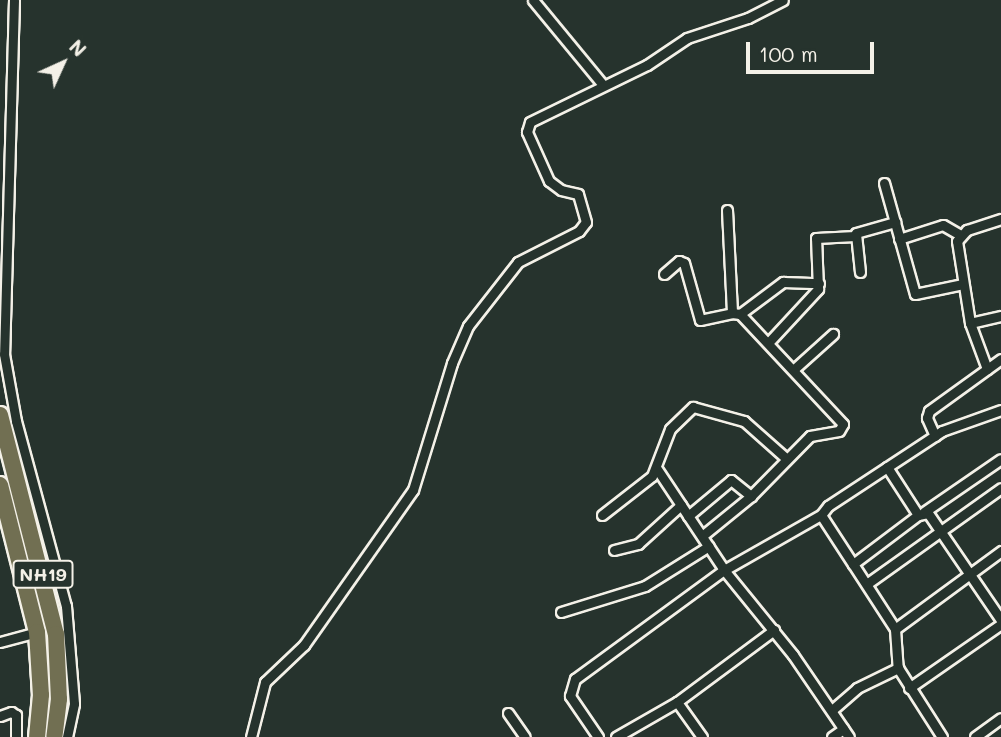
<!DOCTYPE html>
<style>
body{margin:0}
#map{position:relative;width:1001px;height:737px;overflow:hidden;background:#26332d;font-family:Mali,sans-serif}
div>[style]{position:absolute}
.roads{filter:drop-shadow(2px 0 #f4f1e8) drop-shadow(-2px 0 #f4f1e8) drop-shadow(0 2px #f4f1e8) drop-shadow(0 -2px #f4f1e8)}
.street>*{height:9px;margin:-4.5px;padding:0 4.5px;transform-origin:4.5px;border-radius:4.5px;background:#26332d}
.highway>*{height:16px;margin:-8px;padding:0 8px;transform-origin:8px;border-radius:8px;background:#716f52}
span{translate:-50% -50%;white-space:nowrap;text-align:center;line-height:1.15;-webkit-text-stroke:5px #26332d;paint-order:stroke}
.shield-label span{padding:2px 5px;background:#26332d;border:2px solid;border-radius:5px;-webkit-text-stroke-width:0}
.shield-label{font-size:18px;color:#f4f1e8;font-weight:700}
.north{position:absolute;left:28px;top:28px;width:70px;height:70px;-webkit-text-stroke:5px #26332d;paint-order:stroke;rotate:45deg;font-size:19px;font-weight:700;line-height:28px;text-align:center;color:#f4f1e8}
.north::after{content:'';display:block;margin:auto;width:24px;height:32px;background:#f4f1e8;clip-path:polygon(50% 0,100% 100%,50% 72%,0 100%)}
.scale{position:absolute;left:746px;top:42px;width:128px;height:32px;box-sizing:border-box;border:4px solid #f4f1e8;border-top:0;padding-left:9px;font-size:21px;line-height:24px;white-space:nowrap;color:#f4f1e8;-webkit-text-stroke:5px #26332d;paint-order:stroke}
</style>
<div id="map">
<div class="roads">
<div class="street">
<i style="left:14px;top:0;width:354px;rotate:91.6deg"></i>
<i style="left:4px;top:354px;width:68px;rotate:79.8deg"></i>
<i style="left:16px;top:421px;width:192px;rotate:74.9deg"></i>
<i style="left:66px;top:606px;width:98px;rotate:85.3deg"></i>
<i style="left:74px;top:704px;width:34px;rotate:102deg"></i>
<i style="left:533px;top:0;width:110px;rotate:50.5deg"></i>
<i style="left:884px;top:183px;width:115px;rotate:74.4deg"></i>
<i style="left:915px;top:294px;width:49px;rotate:-11.8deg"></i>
<i style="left:727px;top:210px;width:103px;rotate:87.2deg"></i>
<i style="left:732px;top:313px;width:8px;rotate:7deg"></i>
<i style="left:740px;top:314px;width:54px;rotate:-36.7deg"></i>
<i style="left:783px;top:282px;width:36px;rotate:2deg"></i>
<i style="left:899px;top:239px;width:46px;rotate:-17.7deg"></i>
<i style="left:943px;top:225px;width:20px;rotate:30deg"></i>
<i style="left:860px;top:272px;width:39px;rotate:-96deg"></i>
<i style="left:856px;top:233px;width:41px;rotate:-15.8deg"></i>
<i style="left:664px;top:274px;width:20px;rotate:-41deg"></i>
<i style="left:679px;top:261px;width:5px;rotate:22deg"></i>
<i style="left:684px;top:263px;width:59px;rotate:74.3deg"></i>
<i style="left:700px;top:320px;width:33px;rotate:-12deg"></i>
<i style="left:970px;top:323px;width:32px;rotate:-13deg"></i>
<i style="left:768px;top:343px;width:74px;rotate:-47.2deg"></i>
<i style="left:818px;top:289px;width:51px;rotate:-92.2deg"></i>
<i style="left:816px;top:238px;width:39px;rotate:-3deg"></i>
<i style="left:987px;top:369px;width:49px;rotate:-110.3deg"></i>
<i style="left:970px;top:323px;width:83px;rotate:-99deg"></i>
<i style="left:957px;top:241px;width:15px;rotate:-48deg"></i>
<i style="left:967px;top:230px;width:36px;rotate:-18deg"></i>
<i style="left:793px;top:370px;width:54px;rotate:-42deg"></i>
<i style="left:1001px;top:410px;width:63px;rotate:160.4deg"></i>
<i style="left:942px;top:431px;width:136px;rotate:146.7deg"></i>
<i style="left:828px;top:506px;width:11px;rotate:128deg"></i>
<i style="left:821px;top:515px;width:59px;rotate:56.9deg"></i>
<i style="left:853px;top:564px;width:81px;rotate:-37deg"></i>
<i style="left:918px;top:515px;width:10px;rotate:-11deg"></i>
<i style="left:928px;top:513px;width:130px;rotate:55.7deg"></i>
<i style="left:935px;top:436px;width:20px;rotate:-114deg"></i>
<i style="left:927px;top:418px;width:7px;rotate:-74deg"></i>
<i style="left:929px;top:411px;width:89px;rotate:-35.8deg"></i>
<i style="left:887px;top:467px;width:57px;rotate:57.1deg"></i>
<i style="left:657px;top:469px;width:121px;rotate:56.4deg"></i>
<i style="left:724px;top:570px;width:109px;rotate:50.9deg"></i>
<i style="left:793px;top:655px;width:99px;rotate:55.7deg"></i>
<i style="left:924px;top:512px;width:93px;rotate:-34.5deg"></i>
<i style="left:602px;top:515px;width:63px;rotate:-38deg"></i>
<i style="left:652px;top:476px;width:50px;rotate:-69deg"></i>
<i style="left:670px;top:429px;width:32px;rotate:-44deg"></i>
<i style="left:693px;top:407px;width:53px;rotate:15.4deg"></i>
<i style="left:744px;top:421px;width:57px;rotate:41.5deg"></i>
<i style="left:688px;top:516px;width:56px;rotate:-39.9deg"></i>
<i style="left:731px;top:480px;width:26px;rotate:39deg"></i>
<i style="left:702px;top:536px;width:63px;rotate:-39.2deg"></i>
<i style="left:751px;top:496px;width:84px;rotate:-45.5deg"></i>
<i style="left:810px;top:436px;width:29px;rotate:-10deg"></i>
<i style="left:839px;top:431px;width:8px;rotate:-60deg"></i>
<i style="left:843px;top:424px;width:151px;rotate:-133.1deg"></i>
<i style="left:614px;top:550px;width:25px;rotate:-14deg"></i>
<i style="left:638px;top:544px;width:58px;rotate:-42.2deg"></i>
<i style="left:853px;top:564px;width:77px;rotate:57.1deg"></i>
<i style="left:895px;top:629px;width:39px;rotate:86deg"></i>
<i style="left:898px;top:668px;width:82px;rotate:57.5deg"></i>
<i style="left:868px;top:583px;width:163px;rotate:-35.5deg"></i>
<i style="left:561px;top:612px;width:88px;rotate:-17.2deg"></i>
<i style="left:645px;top:586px;width:75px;rotate:-32deg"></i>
<i style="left:895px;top:629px;width:132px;rotate:-36.3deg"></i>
<i style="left:0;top:642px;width:38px;rotate:-15deg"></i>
<i style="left:909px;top:688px;width:112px;rotate:-34.8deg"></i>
<i style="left:677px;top:702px;width:43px;rotate:54.5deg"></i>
<i style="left:832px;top:710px;width:33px;rotate:-41deg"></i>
<i style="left:857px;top:688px;width:46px;rotate:-26deg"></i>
<i style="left:508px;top:713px;width:29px;rotate:55deg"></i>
<i style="left:0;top:716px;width:12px;rotate:-20deg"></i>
<i style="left:11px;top:712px;width:6px;rotate:31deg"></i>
<i style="left:16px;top:715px;width:22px;rotate:90deg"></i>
<i style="left:251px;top:737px;width:57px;rotate:-75.7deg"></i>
<i style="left:265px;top:682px;width:54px;rotate:-43.5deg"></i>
<i style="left:304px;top:645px;width:189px;rotate:-54.9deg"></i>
<i style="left:413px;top:490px;width:133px;rotate:-72.9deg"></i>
<i style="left:452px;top:363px;width:40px;rotate:-66.6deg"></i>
<i style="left:468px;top:326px;width:81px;rotate:-52deg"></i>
<i style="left:518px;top:262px;width:68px;rotate:-26.9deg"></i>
<i style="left:579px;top:231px;width:11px;rotate:-52deg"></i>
<i style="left:586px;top:222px;width:29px;rotate:-106deg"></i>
<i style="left:578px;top:194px;width:17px;rotate:-167deg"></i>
<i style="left:561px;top:190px;width:15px;rotate:-143deg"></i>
<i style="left:549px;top:181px;width:54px;rotate:-114.2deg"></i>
<i style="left:527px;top:132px;width:10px;rotate:-73deg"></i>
<i style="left:530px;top:122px;width:130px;rotate:-26deg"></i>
<i style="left:647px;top:65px;width:48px;rotate:-34deg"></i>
<i style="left:687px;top:38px;width:64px;rotate:-18.2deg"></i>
<i style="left:748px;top:18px;width:39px;rotate:-27deg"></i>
<i style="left:598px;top:737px;width:50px;rotate:-124.3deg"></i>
<i style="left:570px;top:696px;width:18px;rotate:-74deg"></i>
<i style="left:575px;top:679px;width:185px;rotate:-36.2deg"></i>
<i style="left:724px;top:570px;width:112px;rotate:-29.6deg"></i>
<i style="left:616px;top:737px;width:70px;rotate:-29.8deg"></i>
<i style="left:677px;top:702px;width:121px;rotate:-36.6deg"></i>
<i style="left:832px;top:737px;width:14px;rotate:-36deg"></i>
<i style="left:975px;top:737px;width:32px;rotate:-36deg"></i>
</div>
<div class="highway">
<i style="left:0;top:415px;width:226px;rotate:75.7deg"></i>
<i style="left:56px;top:634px;width:65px;rotate:87.4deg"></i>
<i style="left:59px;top:699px;width:38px;rotate:97deg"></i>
<i style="left:0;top:485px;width:152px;rotate:75.9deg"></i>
<i style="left:37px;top:632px;width:63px;rotate:86.4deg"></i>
<i style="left:41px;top:695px;width:42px;rotate:95.4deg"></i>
</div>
</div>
<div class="shield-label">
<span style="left:43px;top:574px">NH19</span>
</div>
<div class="north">N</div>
<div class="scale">100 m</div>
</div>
